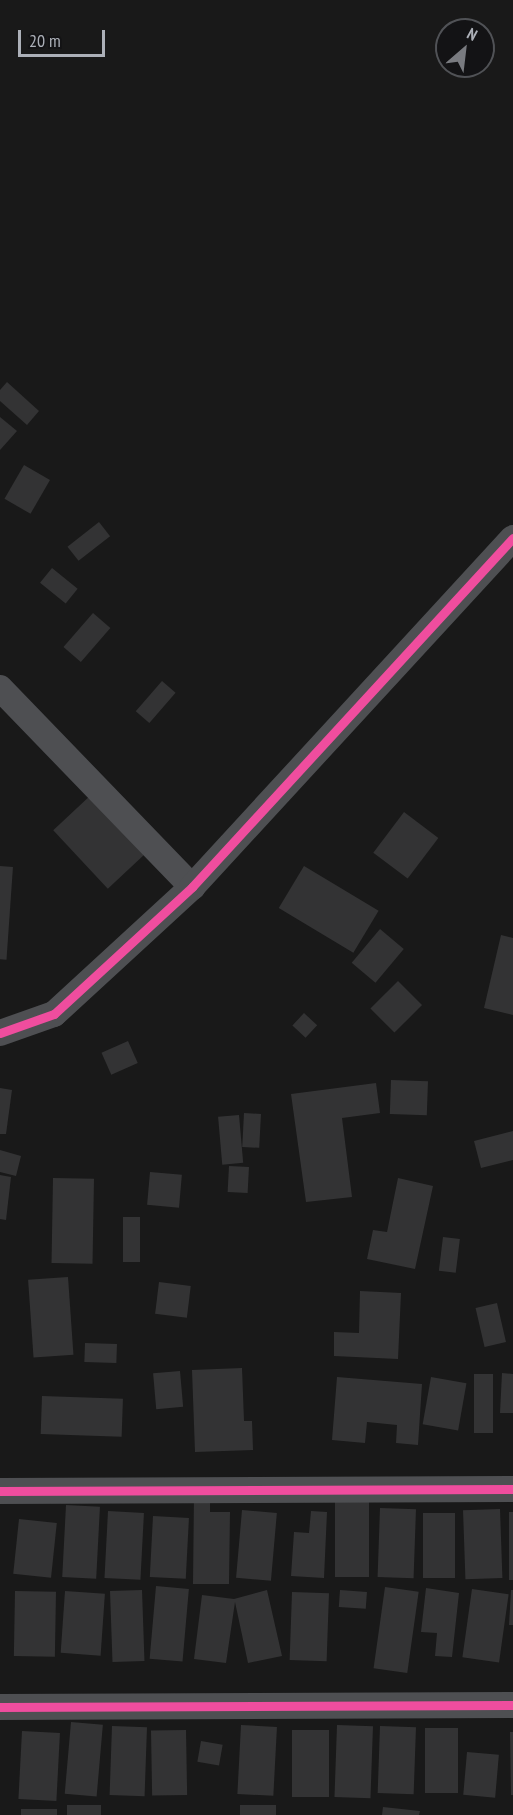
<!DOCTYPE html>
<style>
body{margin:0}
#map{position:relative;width:513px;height:1815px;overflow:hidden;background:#191919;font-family:"PT Sans Narrow",sans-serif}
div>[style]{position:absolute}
.building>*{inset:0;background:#333334;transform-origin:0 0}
.minor>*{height:26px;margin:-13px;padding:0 13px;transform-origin:13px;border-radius:13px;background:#4e4f52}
.cycleway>*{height:9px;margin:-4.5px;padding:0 4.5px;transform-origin:4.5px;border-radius:4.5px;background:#ef4d9e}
span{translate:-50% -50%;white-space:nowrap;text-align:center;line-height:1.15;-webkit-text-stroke:4.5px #131315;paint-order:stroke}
.north{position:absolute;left:435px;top:18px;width:60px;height:60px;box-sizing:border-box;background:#131315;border:2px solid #505256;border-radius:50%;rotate:28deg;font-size:16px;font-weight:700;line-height:24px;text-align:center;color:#acb0b8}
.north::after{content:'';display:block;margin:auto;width:21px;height:27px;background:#797b80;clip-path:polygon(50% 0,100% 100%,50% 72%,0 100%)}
.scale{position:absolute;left:18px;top:30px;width:87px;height:27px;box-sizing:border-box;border:3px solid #acb0b8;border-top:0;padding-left:8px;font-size:18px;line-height:21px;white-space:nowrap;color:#acb0b8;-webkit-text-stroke:4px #131315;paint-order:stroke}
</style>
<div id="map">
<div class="building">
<i style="clip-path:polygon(7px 382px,39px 411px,27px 425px,0 401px,0 390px)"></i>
<i style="clip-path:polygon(0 417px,17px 431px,0 450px)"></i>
<i style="left:24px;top:465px;width:30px;height:39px;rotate:30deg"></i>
<i style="left:99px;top:522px;width:18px;height:40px;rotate:52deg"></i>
<i style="left:52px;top:568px;width:33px;height:19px;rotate:39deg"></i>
<i style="left:93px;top:613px;width:23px;height:45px;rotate:41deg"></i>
<i style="left:162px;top:681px;width:18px;height:40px;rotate:41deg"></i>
<i style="left:92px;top:794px;width:80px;height:53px;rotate:47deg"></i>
<i style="left:404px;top:812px;width:43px;height:51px;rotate:37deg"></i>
<i style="left:0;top:866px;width:13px;height:93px;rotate:4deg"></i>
<i style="left:304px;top:866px;width:87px;height:49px;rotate:31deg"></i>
<i style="left:380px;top:929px;width:31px;height:44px;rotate:40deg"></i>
<i style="clip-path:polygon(501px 935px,513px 938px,513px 1015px,484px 1008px)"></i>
<i style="left:398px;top:981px;width:34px;height:39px;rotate:45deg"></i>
<i style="left:304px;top:1013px;width:18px;height:17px;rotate:43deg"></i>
<i style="left:128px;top:1041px;width:24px;height:29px;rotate:66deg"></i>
<i style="left:391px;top:1080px;width:37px;height:34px;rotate:2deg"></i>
<i style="clip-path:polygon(376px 1083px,380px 1113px,342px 1118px,352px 1197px,306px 1202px,291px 1094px)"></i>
<i style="clip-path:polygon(0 1088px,12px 1090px,6px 1134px,0 1134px)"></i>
<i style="left:244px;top:1113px;width:17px;height:34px;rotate:3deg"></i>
<i style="left:239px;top:1115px;width:48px;height:21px;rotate:85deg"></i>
<i style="clip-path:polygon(513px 1131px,513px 1160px,481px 1168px,474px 1141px)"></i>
<i style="clip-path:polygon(0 1150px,21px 1156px,16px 1176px,0 1172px)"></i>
<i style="left:229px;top:1166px;width:20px;height:26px;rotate:3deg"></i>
<i style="left:150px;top:1172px;width:32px;height:33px;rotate:5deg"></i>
<i style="clip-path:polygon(0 1175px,11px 1177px,6px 1220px,0 1219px)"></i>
<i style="left:53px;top:1178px;width:41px;height:85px;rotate:1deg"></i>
<i style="clip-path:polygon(398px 1178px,433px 1186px,415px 1269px,367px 1259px,373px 1230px,387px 1232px)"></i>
<i style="left:123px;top:1217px;width:17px;height:45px"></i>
<i style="left:443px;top:1237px;width:17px;height:34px;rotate:7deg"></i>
<i style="left:68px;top:1277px;width:78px;height:40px;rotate:86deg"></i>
<i style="left:159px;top:1282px;width:32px;height:32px;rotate:7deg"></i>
<i style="clip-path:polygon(360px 1291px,401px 1293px,398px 1359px,334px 1356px,334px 1332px,359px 1333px)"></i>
<i style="left:497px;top:1303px;width:40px;height:22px;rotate:77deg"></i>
<i style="left:85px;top:1343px;width:32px;height:19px;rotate:2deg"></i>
<i style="clip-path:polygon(242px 1368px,244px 1421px,252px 1421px,253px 1450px,195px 1452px,192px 1370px)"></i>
<i style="left:180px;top:1371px;width:36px;height:27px;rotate:85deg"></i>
<i style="clip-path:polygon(502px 1373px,513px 1374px,513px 1413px,500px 1413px)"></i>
<i style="left:474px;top:1374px;width:19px;height:59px"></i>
<i style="clip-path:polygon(337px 1377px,422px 1384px,418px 1445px,396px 1443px,397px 1425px,367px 1422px,365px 1443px,332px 1440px)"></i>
<i style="left:431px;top:1377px;width:36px;height:48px;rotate:10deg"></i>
<i style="left:42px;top:1396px;width:81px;height:38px;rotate:2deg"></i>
<i style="clip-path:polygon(194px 1494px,210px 1494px,210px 1512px,230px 1512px,229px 1584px,193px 1584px)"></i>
<i style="left:335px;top:1502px;width:34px;height:75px"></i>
<i style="left:66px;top:1505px;width:34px;height:72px;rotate:3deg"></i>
<i style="left:380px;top:1508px;width:36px;height:69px;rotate:2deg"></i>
<i style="left:500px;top:1509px;width:69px;height:37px;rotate:88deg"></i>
<i style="left:242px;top:1510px;width:35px;height:68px;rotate:5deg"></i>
<i style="left:108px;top:1511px;width:36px;height:67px;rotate:3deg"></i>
<i style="clip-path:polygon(311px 1511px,327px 1512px,324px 1578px,291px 1576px,294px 1532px,309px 1533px)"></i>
<i style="left:509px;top:1512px;width:4px;height:68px"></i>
<i style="left:423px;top:1513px;width:32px;height:65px"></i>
<i style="left:153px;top:1516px;width:36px;height:61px;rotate:3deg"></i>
<i style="left:19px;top:1519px;width:38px;height:55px;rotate:6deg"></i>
<i style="left:156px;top:1586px;width:33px;height:73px;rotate:5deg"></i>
<i style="left:385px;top:1587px;width:34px;height:82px;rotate:8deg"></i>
<i style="clip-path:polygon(426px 1588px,459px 1593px,452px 1657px,435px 1656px,437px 1633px,421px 1632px)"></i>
<i style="left:472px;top:1589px;width:37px;height:69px;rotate:8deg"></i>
<i style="left:142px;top:1590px;width:71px;height:32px;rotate:88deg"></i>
<i style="clip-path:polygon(267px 1590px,282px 1656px,248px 1663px,235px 1602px,226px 1663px,194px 1659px,202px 1595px,234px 1599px)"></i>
<i style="left:340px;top:1590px;width:27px;height:17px;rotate:4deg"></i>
<i style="clip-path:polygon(511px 1590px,513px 1590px,513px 1625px,509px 1625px)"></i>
<i style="left:15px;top:1591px;width:41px;height:65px;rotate:1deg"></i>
<i style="left:65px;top:1591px;width:40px;height:62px;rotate:4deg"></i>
<i style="left:292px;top:1592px;width:37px;height:68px;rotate:2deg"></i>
<i style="left:71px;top:1722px;width:32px;height:72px;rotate:5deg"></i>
<i style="left:241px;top:1725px;width:36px;height:69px;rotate:3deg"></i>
<i style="left:337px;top:1725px;width:36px;height:72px;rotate:2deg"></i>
<i style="left:112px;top:1726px;width:35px;height:69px;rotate:2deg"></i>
<i style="left:380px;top:1726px;width:36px;height:67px;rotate:2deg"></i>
<i style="left:425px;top:1728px;width:33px;height:65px"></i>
<i style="left:186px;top:1730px;width:65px;height:35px;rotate:89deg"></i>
<i style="left:292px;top:1730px;width:37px;height:67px"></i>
<i style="left:22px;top:1731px;width:38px;height:68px;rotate:3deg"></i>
<i style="clip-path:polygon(510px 1732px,513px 1732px,513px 1795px,511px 1795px)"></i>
<i style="left:201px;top:1741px;width:22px;height:21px;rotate:10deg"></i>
<i style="left:467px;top:1752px;width:32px;height:43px;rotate:5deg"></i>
<i style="left:67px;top:1805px;width:34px;height:10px"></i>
<i style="left:240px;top:1805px;width:36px;height:10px"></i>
<i style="clip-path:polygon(383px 1807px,420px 1811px,419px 1815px,382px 1815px)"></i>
<i style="left:21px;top:1809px;width:36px;height:6px"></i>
</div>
<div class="minor">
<i style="left:0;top:688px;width:277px;rotate:46deg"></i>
<i style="left:0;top:1033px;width:57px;rotate:-19.4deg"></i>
<i style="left:54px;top:1014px;width:188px;rotate:-42.6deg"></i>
<i style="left:192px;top:887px;width:474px;rotate:-47.4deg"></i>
<i style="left:0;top:1491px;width:513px;rotate:-0.22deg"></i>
<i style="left:0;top:1707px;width:513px;rotate:-0.22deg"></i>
</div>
<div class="cycleway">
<i style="left:0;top:1033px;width:57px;rotate:-19.4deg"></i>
<i style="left:54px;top:1014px;width:188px;rotate:-42.6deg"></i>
<i style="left:192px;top:887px;width:474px;rotate:-47.4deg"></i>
<i style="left:0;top:1491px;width:513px;rotate:-0.22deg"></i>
<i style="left:0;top:1707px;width:513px;rotate:-0.22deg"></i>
</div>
<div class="north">N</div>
<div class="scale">20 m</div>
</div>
